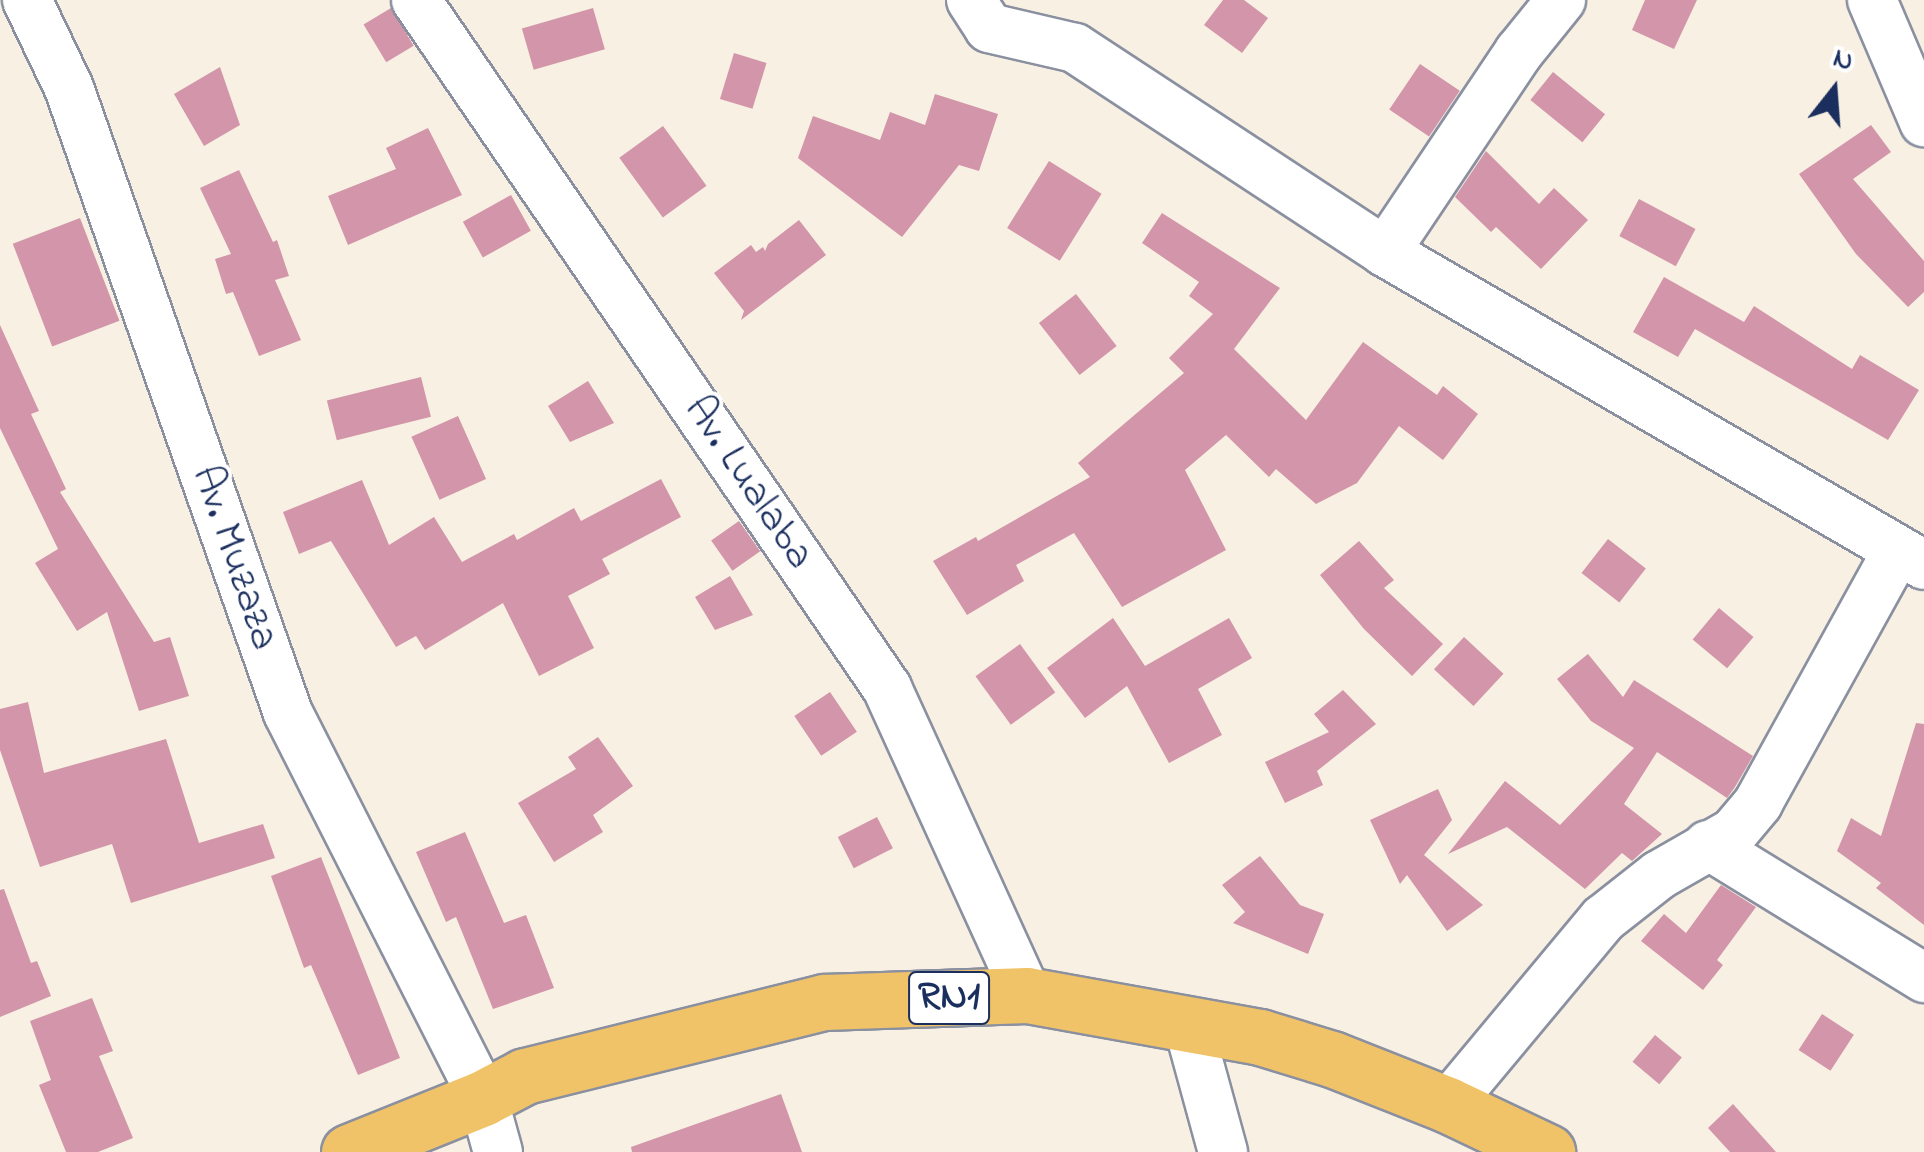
<!DOCTYPE html>
<style>
body{margin:0}
#map{position:relative;width:1924px;height:1152px;overflow:hidden;background:#f8f0e2;font-family:"Indie Flower",sans-serif}
div>[style]{position:absolute}
.building>*{inset:0;background:#d295a9;transform-origin:0 0}
.roads{filter:drop-shadow(2px 0 #8a90a0) drop-shadow(-2px 0 #8a90a0) drop-shadow(0 2px #8a90a0) drop-shadow(0 -2px #8a90a0)}
.street>*{height:48px;margin:-24px;padding:0 24px;transform-origin:24px;border-radius:24px;background:#fff}
.highway>*{height:55px;margin:-27.5px;padding:0 27.5px;transform-origin:27.5px;border-radius:27.5px;background:#f1c369}
span{translate:-50% -50%;white-space:nowrap;text-align:center;line-height:1.15;-webkit-text-stroke:8px #fff;paint-order:stroke}
.shield-label span{padding:2px 8px;background:#fff;border:2px solid;border-radius:8px;-webkit-text-stroke-width:0}
.shield-label{font-size:40px;color:#1b2f5e;font-weight:700}
.street-label{font-size:42px;color:#1b2f5e}
.north{position:absolute;left:1784px;top:40px;width:100px;height:100px;-webkit-text-stroke:8px #fff;paint-order:stroke;rotate:17deg;font-size:28px;font-weight:700;line-height:40px;text-align:center;color:#1b2f5e}
.north::after{content:'';display:block;margin:auto;width:35px;height:45px;background:#1b2f5e;clip-path:polygon(50% 0,100% 100%,50% 72%,0 100%)}
</style>
<div id="map">
<div class="building">
<i style="clip-path:polygon(1223px 0,1244px 0,1268px 18px,1242px 53px,1204px 25px)"></i>
<i style="clip-path:polygon(1645px 0,1697px 0,1674px 49px,1632px 30px)"></i>
<i style="left:391px;top:8px;width:44px;height:32px;rotate:59deg"></i>
<i style="left:593px;top:8px;width:43px;height:74px;rotate:74deg"></i>
<i style="left:734px;top:53px;width:34px;height:48px;rotate:17deg"></i>
<i style="left:1420px;top:64px;width:48px;height:55px;rotate:34deg"></i>
<i style="clip-path:polygon(220px 67px,240px 125px,204px 146px,174px 94px)"></i>
<i style="left:1553px;top:72px;width:67px;height:36px;rotate:39deg"></i>
<i style="clip-path:polygon(935px 94px,998px 114px,979px 171px,959px 165px,902px 237px,798px 158px,813px 116px,880px 140px,890px 112px,925px 125px)"></i>
<i style="clip-path:polygon(1871px 125px,1891px 152px,1853px 179px,1924px 261px,1924px 292px,1908px 307px,1856px 254px,1799px 174px)"></i>
<i style="left:663px;top:126px;width:74px;height:54px;rotate:54deg"></i>
<i style="clip-path:polygon(428px 128px,462px 195px,348px 245px,328px 196px,396px 169px,386px 148px)"></i>
<i style="clip-path:polygon(1486px 151px,1539px 204px,1554px 188px,1588px 220px,1541px 269px,1496px 227px,1491px 232px,1455px 197px)"></i>
<i style="left:1049px;top:161px;width:62px;height:79px;rotate:32deg"></i>
<i style="clip-path:polygon(239px 170px,273px 242px,277px 240px,289px 276px,275px 280px,301px 340px,259px 356px,233px 292px,226px 294px,215px 259px,231px 254px,200px 188px)"></i>
<i style="left:511px;top:195px;width:41px;height:55px;rotate:61deg"></i>
<i style="left:1639px;top:199px;width:64px;height:42px;rotate:28deg"></i>
<i style="clip-path:polygon(1162px 213px,1280px 288px,1234px 349px,1306px 420px,1363px 342px,1437px 395px,1443px 386px,1478px 414px,1443px 460px,1399px 426px,1357px 483px,1316px 504px,1276px 469px,1269px 477px,1226px 435px,1185px 470px,1226px 550px,1122px 607px,1074px 533px,1016px 565px,1024px 581px,967px 615px,933px 561px,976px 537px,978px 541px,1090px 477px,1078px 463px,1184px 373px,1169px 358px,1213px 314px,1189px 296px,1199px 282px,1142px 243px)"></i>
<i style="left:80px;top:218px;width:110px;height:72px;rotate:69deg"></i>
<i style="clip-path:polygon(799px 220px,826px 255px,741px 320px,744px 311px,714px 273px,751px 245px,756px 252px,763px 247px,765px 251px,768px 244px)"></i>
<i style="clip-path:polygon(1664px 277px,1744px 322px,1754px 306px,1852px 369px,1860px 355px,1919px 390px,1888px 440px,1695px 329px,1678px 357px,1633px 332px)"></i>
<i style="left:1076px;top:294px;width:66px;height:47px;rotate:52deg"></i>
<i style="clip-path:polygon(0 325px,39px 411px,31px 414px,66px 489px,60px 492px,154px 642px,170px 637px,189px 696px,139px 711px,107px 612px,77px 631px,35px 563px,58px 549px,0 428px)"></i>
<i style="left:421px;top:377px;width:41px;height:97px;rotate:76deg"></i>
<i style="clip-path:polygon(588px 381px,614px 423px,570px 442px,548px 406px)"></i>
<i style="left:458px;top:416px;width:69px;height:51px;rotate:66deg"></i>
<i style="clip-path:polygon(661px 479px,681px 517px,602px 559px,610px 574px,568px 596px,594px 648px,539px 676px,503px 603px,425px 650px,416px 636px,396px 647px,331px 541px,299px 554px,283px 512px,362px 480px,389px 545px,434px 517px,462px 562px,514px 534px,517px 540px,574px 508px,581px 521px)"></i>
<i style="left:739px;top:521px;width:37px;height:34px;rotate:55deg"></i>
<i style="left:1608px;top:539px;width:48px;height:43px;rotate:38deg"></i>
<i style="clip-path:polygon(1359px 541px,1394px 580px,1384px 588px,1443px 644px,1412px 676px,1364px 629px,1320px 575px)"></i>
<i style="clip-path:polygon(730px 576px,753px 615px,715px 630px,695px 597px)"></i>
<i style="left:1719px;top:608px;width:45px;height:41px;rotate:40deg"></i>
<i style="clip-path:polygon(1113px 618px,1145px 666px,1229px 618px,1252px 658px,1198px 689px,1222px 735px,1169px 763px,1127px 686px,1085px 718px,1047px 668px)"></i>
<i style="left:1464px;top:637px;width:54px;height:44px;rotate:43deg"></i>
<i style="left:1020px;top:644px;width:60px;height:55px;rotate:54deg"></i>
<i style="clip-path:polygon(1588px 654px,1623px 697px,1634px 680px,1753px 756px,1735px 787px,1727px 798px,1657px 752px,1624px 804px,1662px 834px,1632px 861px,1622px 853px,1585px 889px,1507px 827px,1448px 854px,1505px 781px,1560px 825px,1634px 748px,1591px 721px,1557px 679px)"></i>
<i style="clip-path:polygon(1343px 690px,1376px 724px,1317px 771px,1323px 785px,1285px 803px,1265px 762px,1329px 732px,1314px 714px)"></i>
<i style="left:830px;top:692px;width:48px;height:43px;rotate:56deg"></i>
<i style="clip-path:polygon(28px 702px,44px 773px,166px 739px,199px 843px,263px 824px,275px 858px,131px 903px,112px 844px,40px 867px,0 750px,0 709px)"></i>
<i style="clip-path:polygon(1916px 723px,1924px 724px,1924px 925px,1876px 888px,1881px 883px,1837px 851px,1851px 818px,1881px 836px)"></i>
<i style="clip-path:polygon(598px 737px,633px 786px,593px 815px,603px 832px,554px 862px,518px 803px,576px 769px,568px 757px)"></i>
<i style="clip-path:polygon(1438px 789px,1452px 820px,1424px 855px,1483px 905px,1447px 931px,1407px 875px,1400px 884px,1370px 820px)"></i>
<i style="left:877px;top:817px;width:35px;height:44px;rotate:63deg"></i>
<i style="clip-path:polygon(465px 832px,504px 923px,526px 915px,554px 988px,493px 1009px,456px 917px,446px 922px,416px 852px)"></i>
<i style="clip-path:polygon(1260px 856px,1300px 905px,1324px 914px,1308px 954px,1233px 923px,1245px 912px,1222px 885px)"></i>
<i style="clip-path:polygon(321px 857px,400px 1058px,358px 1075px,311px 965px,304px 968px,271px 876px)"></i>
<i style="clip-path:polygon(1721px 885px,1756px 907px,1717px 960px,1723px 965px,1703px 990px,1641px 941px,1664px 914px,1686px 933px)"></i>
<i style="clip-path:polygon(4px 889px,31px 963px,37px 961px,51px 996px,0 1017px,0 890px)"></i>
<i style="clip-path:polygon(92px 998px,113px 1051px,99px 1056px,133px 1138px,98px 1152px,66px 1152px,39px 1085px,51px 1080px,30px 1021px)"></i>
<i style="left:1822px;top:1014px;width:38px;height:43px;rotate:33deg"></i>
<i style="left:1655px;top:1035px;width:35px;height:35px;rotate:40deg"></i>
<i style="clip-path:polygon(781px 1094px,802px 1152px,632px 1152px,631px 1147px)"></i>
<i style="clip-path:polygon(1733px 1104px,1776px 1152px,1730px 1152px,1708px 1128px)"></i>
</div>
<div class="roads">
<div class="street">
<i style="left:27px;top:0;width:98px;rotate:64.5deg"></i>
<i style="left:69px;top:88px;width:662px;rotate:70.69deg"></i>
<i style="left:288px;top:713px;width:432px;rotate:63.1deg"></i>
<i style="left:483px;top:1098px;width:56px;rotate:74.5deg"></i>
<i style="left:416px;top:0;width:834px;rotate:55.6deg"></i>
<i style="left:887px;top:688px;width:337px;rotate:65.5deg"></i>
<i style="left:971px;top:0;width:33px;rotate:57deg"></i>
<i style="left:989px;top:28px;width:88px;rotate:13.1deg"></i>
<i style="left:1075px;top:48px;width:371px;rotate:33.3deg"></i>
<i style="left:1385px;top:252px;width:623px;rotate:30.14deg"></i>
<i style="left:1872px;top:0;width:133px;rotate:66.9deg"></i>
<i style="left:1385px;top:252px;width:241px;rotate:-56.2deg"></i>
<i style="left:1519px;top:52px;width:67px;rotate:-51.1deg"></i>
<i style="left:1708px;top:845px;width:254px;rotate:31.6deg"></i>
<i style="left:1188px;top:1024px;width:133px;rotate:74.7deg"></i>
<i style="left:1448px;top:1105px;width:242px;rotate:-50.2deg"></i>
<i style="left:1603px;top:919px;width:71px;rotate:-38.2deg"></i>
<i style="left:1659px;top:875px;width:86px;rotate:-29.8deg"></i>
<i style="left:1734px;top:832px;width:38px;rotate:-50deg"></i>
<i style="left:1758px;top:803px;width:288px;rotate:-61.1deg"></i>
</div>
<div class="highway">
<i style="left:349px;top:1152px;width:144px;rotate:-21.9deg"></i>
<i style="left:483px;top:1098px;width:47px;rotate:-27.6deg"></i>
<i style="left:525px;top:1076px;width:308px;rotate:-13.9deg"></i>
<i style="left:824px;top:1002px;width:203px;rotate:-2deg"></i>
<i style="left:1027px;top:995px;width:237px;rotate:10.2deg"></i>
<i style="left:1260px;top:1037px;width:75px;rotate:17deg"></i>
<i style="left:1332px;top:1059px;width:125px;rotate:21.6deg"></i>
<i style="left:1448px;top:1105px;width:110px;rotate:25.4deg"></i>
</div>
</div>
<div class="shield-label">
<span style="left:949px;top:998px">RN1</span>
</div>
<div class="street-label">
<span style="left:748px;top:483px;rotate:56deg">Av. Lualaba</span>
<span style="left:234px;top:558px;rotate:71deg">Av. Muzaza</span>
</div>
<div class="north">N</div>
</div>
